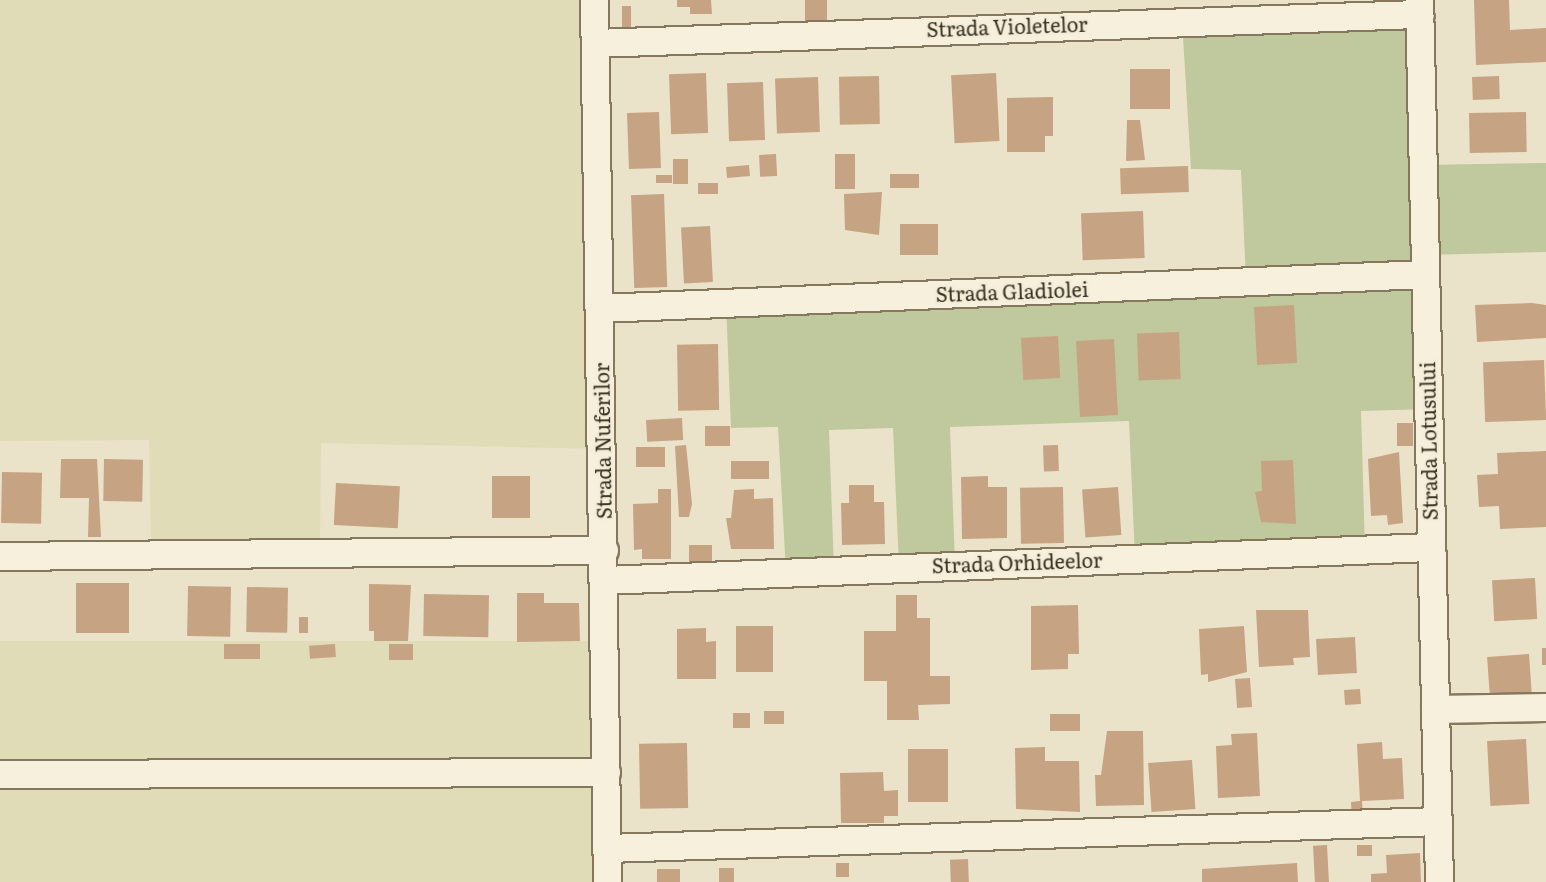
<!DOCTYPE html>
<style>
body{margin:0}
#map{position:relative;width:1546px;height:882px;overflow:hidden;background:#ebe3c9;font-family:Literata,serif}
div>[style]{position:absolute}
.farmland>*{inset:0;background:#e0dcb7;transform-origin:0 0}
.green>*{inset:0;background:#c0c89d}
.building>*{inset:0;background:#c6a382;transform-origin:0 0}
.roads{filter:drop-shadow(2px 0 #86775f) drop-shadow(-2px 0 #86775f) drop-shadow(0 2px #86775f) drop-shadow(0 -2px #86775f)}
.street>*{height:27px;margin:-13.5px;padding:0 13.5px;transform-origin:13.5px;border-radius:13.5px;background:#f6f0dc}
span{translate:-50% -50%;white-space:nowrap;text-align:center;line-height:1.15;-webkit-text-stroke:4.5px #f3edd8;paint-order:stroke}
.street-label{font-size:20px;color:#382e21}
</style>
<div id="map">
<div class="farmland">
<i style="clip-path:polygon(0 0,594px 0,602px 449px,321px 443px,320px 543px,151px 544px,149px 440px,0 441px)"></i>
<i style="left:606px;top:641px;width:241px;height:606px;rotate:90deg"></i>
</div>
<div class="green">
<i style="clip-path:polygon(1419px 14px,1423px 165px,1546px 163px,1546px 252px,1424px 255px,1428px 409px,1361px 411px,1365px 549px,1135px 558px,1129px 421px,950px 427px,955px 564px,899px 567px,893px 428px,829px 430px,834px 570px,786px 572px,778px 427px,731px 428px,726px 303px,1246px 281px,1241px 170px,1191px 169px,1182px 20px)"></i>
</div>
<div class="building">
<i style="clip-path:polygon(677px 0,711px 0,712px 14px,690px 14px,690px 7px,677px 7px)"></i>
<i style="left:805px;top:0;width:22px;height:23px"></i>
<i style="clip-path:polygon(1474px 0,1509px 0,1510px 30px,1546px 28px,1546px 62px,1476px 65px)"></i>
<i style="left:622px;top:6px;width:9px;height:26px"></i>
<i style="left:1170px;top:69px;width:40px;height:40px;rotate:90deg"></i>
<i style="left:706px;top:73px;width:60px;height:37px;rotate:88deg"></i>
<i style="left:996px;top:73px;width:68px;height:45px;rotate:87deg"></i>
<i style="left:879px;top:76px;width:48px;height:40px;rotate:89deg"></i>
<i style="left:1499px;top:76px;width:23px;height:27px;rotate:88deg"></i>
<i style="left:818px;top:77px;width:55px;height:43px;rotate:88deg"></i>
<i style="left:763px;top:82px;width:58px;height:36px;rotate:88deg"></i>
<i style="clip-path:polygon(1053px 97px,1053px 136px,1045px 136px,1045px 152px,1007px 152px,1007px 98px)"></i>
<i style="left:659px;top:112px;width:56px;height:32px;rotate:88deg"></i>
<i style="left:1526px;top:112px;width:40px;height:57px;rotate:89deg"></i>
<i style="clip-path:polygon(1127px 120px,1140px 120px,1145px 160px,1126px 161px)"></i>
<i style="left:776px;top:154px;width:22px;height:17px;rotate:87deg"></i>
<i style="left:835px;top:154px;width:20px;height:35px"></i>
<i style="left:673px;top:159px;width:15px;height:25px"></i>
<i style="left:749px;top:165px;width:11px;height:23px;rotate:85deg"></i>
<i style="left:1188px;top:166px;width:26px;height:68px;rotate:88deg"></i>
<i style="left:919px;top:174px;width:14px;height:29px;rotate:90deg"></i>
<i style="left:672px;top:175px;width:8px;height:16px;rotate:90deg"></i>
<i style="left:698px;top:183px;width:20px;height:11px"></i>
<i style="clip-path:polygon(882px 192px,879px 235px,845px 230px,844px 194px)"></i>
<i style="left:664px;top:194px;width:93px;height:33px;rotate:88deg"></i>
<i style="left:1143px;top:211px;width:47px;height:62px;rotate:88deg"></i>
<i style="left:938px;top:224px;width:31px;height:38px;rotate:90deg"></i>
<i style="left:710px;top:226px;width:56px;height:29px;rotate:87deg"></i>
<i style="clip-path:polygon(1532px 303px,1546px 305px,1546px 338px,1477px 342px,1475px 305px)"></i>
<i style="left:1294px;top:305px;width:58px;height:40px;rotate:87deg"></i>
<i style="left:1179px;top:332px;width:47px;height:42px;rotate:88deg"></i>
<i style="left:1058px;top:336px;width:42px;height:37px;rotate:87deg"></i>
<i style="left:1114px;top:339px;width:76px;height:38px;rotate:87deg"></i>
<i style="left:718px;top:344px;width:66px;height:41px;rotate:89deg"></i>
<i style="left:1544px;top:360px;width:60px;height:61px;rotate:88deg"></i>
<i style="left:682px;top:418px;width:22px;height:36px;rotate:87deg"></i>
<i style="left:1397px;top:423px;width:16px;height:23px"></i>
<i style="left:705px;top:426px;width:25px;height:20px"></i>
<i style="clip-path:polygon(686px 445px,692px 504px,689px 517px,679px 517px,675px 446px)"></i>
<i style="left:1058px;top:445px;width:26px;height:15px;rotate:88deg"></i>
<i style="left:665px;top:447px;width:20px;height:29px;rotate:90deg"></i>
<i style="clip-path:polygon(1546px 451px,1546px 527px,1500px 529px,1499px 506px,1479px 507px,1477px 475px,1498px 474px,1497px 453px)"></i>
<i style="clip-path:polygon(1399px 452px,1403px 523px,1388px 525px,1387px 515px,1371px 516px,1368px 459px)"></i>
<i style="clip-path:polygon(61px 459px,97px 459px,101px 537px,88px 537px,89px 498px,60px 498px)"></i>
<i style="left:104px;top:459px;width:39px;height:42px;rotate:1deg"></i>
<i style="clip-path:polygon(1293px 460px,1296px 524px,1261px 522px,1255px 492px,1262px 491px,1261px 461px)"></i>
<i style="left:769px;top:461px;width:18px;height:38px;rotate:90deg"></i>
<i style="left:2px;top:472px;width:40px;height:51px;rotate:1deg"></i>
<i style="left:492px;top:476px;width:38px;height:42px"></i>
<i style="clip-path:polygon(988px 476px,988px 487px,1007px 487px,1007px 538px,962px 539px,961px 477px)"></i>
<i style="left:336px;top:483px;width:64px;height:42px;rotate:3deg"></i>
<i style="clip-path:polygon(849px 485px,874px 485px,874px 502px,884px 502px,885px 544px,842px 545px,841px 503px,849px 503px)"></i>
<i style="left:1063px;top:487px;width:56px;height:43px;rotate:89deg"></i>
<i style="left:1118px;top:487px;width:48px;height:36px;rotate:86deg"></i>
<i style="clip-path:polygon(658px 489px,671px 489px,671px 559px,642px 559px,642px 549px,634px 550px,633px 504px,658px 503px)"></i>
<i style="clip-path:polygon(754px 489px,754px 499px,773px 498px,774px 549px,731px 549px,726px 518px,731px 518px,734px 490px)"></i>
<i style="left:689px;top:545px;width:23px;height:24px"></i>
<i style="left:1535px;top:578px;width:41px;height:43px;rotate:87deg"></i>
<i style="left:76px;top:583px;width:53px;height:50px"></i>
<i style="clip-path:polygon(369px 584px,411px 585px,408px 641px,374px 641px,374px 631px,369px 631px)"></i>
<i style="left:188px;top:586px;width:43px;height:50px;rotate:1deg"></i>
<i style="left:247px;top:587px;width:41px;height:45px;rotate:1deg"></i>
<i style="clip-path:polygon(517px 593px,544px 593px,544px 603px,579px 603px,580px 641px,517px 642px)"></i>
<i style="left:424px;top:594px;width:65px;height:42px;rotate:1deg"></i>
<i style="clip-path:polygon(896px 595px,917px 595px,917px 618px,930px 618px,930px 676px,950px 676px,950px 704px,918px 705px,919px 720px,887px 720px,887px 681px,864px 681px,864px 631px,896px 631px)"></i>
<i style="clip-path:polygon(1078px 605px,1079px 654px,1068px 654px,1068px 669px,1031px 670px,1031px 606px)"></i>
<i style="clip-path:polygon(1256px 610px,1308px 610px,1310px 657px,1293px 658px,1294px 665px,1259px 667px)"></i>
<i style="left:299px;top:617px;width:9px;height:16px"></i>
<i style="left:773px;top:626px;width:46px;height:37px;rotate:90deg"></i>
<i style="clip-path:polygon(1244px 626px,1247px 672px,1208px 682px,1208px 674px,1201px 675px,1199px 629px)"></i>
<i style="clip-path:polygon(706px 628px,706px 642px,716px 641px,716px 679px,677px 679px,677px 629px)"></i>
<i style="left:1355px;top:637px;width:36px;height:39px;rotate:87deg"></i>
<i style="left:224px;top:644px;width:36px;height:15px"></i>
<i style="left:335px;top:644px;width:13px;height:26px;rotate:86deg"></i>
<i style="left:389px;top:644px;width:24px;height:16px"></i>
<i style="left:1542px;top:648px;width:4px;height:17px"></i>
<i style="left:1529px;top:654px;width:44px;height:42px;rotate:86deg"></i>
<i style="left:1250px;top:678px;width:29px;height:15px;rotate:86deg"></i>
<i style="left:1360px;top:689px;width:15px;height:16px;rotate:86deg"></i>
<i style="left:784px;top:711px;width:13px;height:20px;rotate:90deg"></i>
<i style="left:733px;top:713px;width:17px;height:15px"></i>
<i style="left:1080px;top:714px;width:17px;height:30px;rotate:90deg"></i>
<i style="clip-path:polygon(1107px 731px,1143px 731px,1144px 805px,1096px 806px,1095px 775px,1101px 775px)"></i>
<i style="clip-path:polygon(1257px 733px,1260px 796px,1218px 798px,1216px 746px,1232px 745px,1231px 734px)"></i>
<i style="left:1526px;top:739px;width:65px;height:39px;rotate:87deg"></i>
<i style="clip-path:polygon(1382px 742px,1383px 759px,1402px 758px,1404px 799px,1362px 801px,1363px 818px,1352px 819px,1351px 802px,1360px 801px,1357px 744px)"></i>
<i style="left:687px;top:743px;width:65px;height:48px;rotate:89deg"></i>
<i style="clip-path:polygon(1045px 747px,1045px 761px,1079px 761px,1080px 812px,1016px 809px,1015px 748px)"></i>
<i style="left:908px;top:749px;width:40px;height:53px"></i>
<i style="left:1192px;top:760px;width:49px;height:44px;rotate:86deg"></i>
<i style="clip-path:polygon(883px 772px,884px 791px,898px 790px,898px 816px,884px 816px,884px 823px,841px 823px,840px 773px)"></i>
<i style="left:1327px;top:845px;width:37px;height:14px;rotate:87deg"></i>
<i style="left:1372px;top:845px;width:11px;height:15px;rotate:90deg"></i>
<i style="clip-path:polygon(1420px 853px,1421px 882px,1371px 882px,1371px 874px,1387px 873px,1386px 855px)"></i>
<i style="left:968px;top:859px;width:23px;height:18px;rotate:88deg"></i>
<i style="left:836px;top:863px;width:13px;height:14px"></i>
<i style="clip-path:polygon(1297px 863px,1298px 882px,1202px 882px,1202px 869px)"></i>
<i style="left:719px;top:868px;width:15px;height:14px"></i>
<i style="left:657px;top:869px;width:23px;height:13px"></i>
</div>
<div class="roads">
<div class="street">
<i style="left:594px;top:0;width:882px;rotate:89.16deg"></i>
<i style="left:1419px;top:0;width:882px;rotate:88.7deg"></i>
<i style="left:595px;top:43px;width:825px;rotate:-2.02deg"></i>
<i style="left:600px;top:308px;width:826px;rotate:-2.36deg"></i>
<i style="left:0;top:556px;width:604px;rotate:-0.57deg"></i>
<i style="left:604px;top:580px;width:828px;rotate:-2.29deg"></i>
<i style="left:1435px;top:709px;width:111px;rotate:-1deg"></i>
<i style="left:0;top:774px;width:606px;rotate:-0.19deg"></i>
<i style="left:607px;top:848px;width:831px;rotate:-1.86deg"></i>
</div>
</div>
<div class="street-label">
<span style="left:1007px;top:26px;rotate:-2deg">Strada Violetelor</span>
<span style="left:1012px;top:291px;rotate:-2deg">Strada Gladiolei</span>
<span style="left:602px;top:441px;rotate:-91deg">Strada Nuferilor</span>
<span style="left:1428px;top:441px;rotate:-91deg">Strada Lotusului</span>
<span style="left:1017px;top:562px;rotate:-2deg">Strada Orhideelor</span>
</div>
</div>
